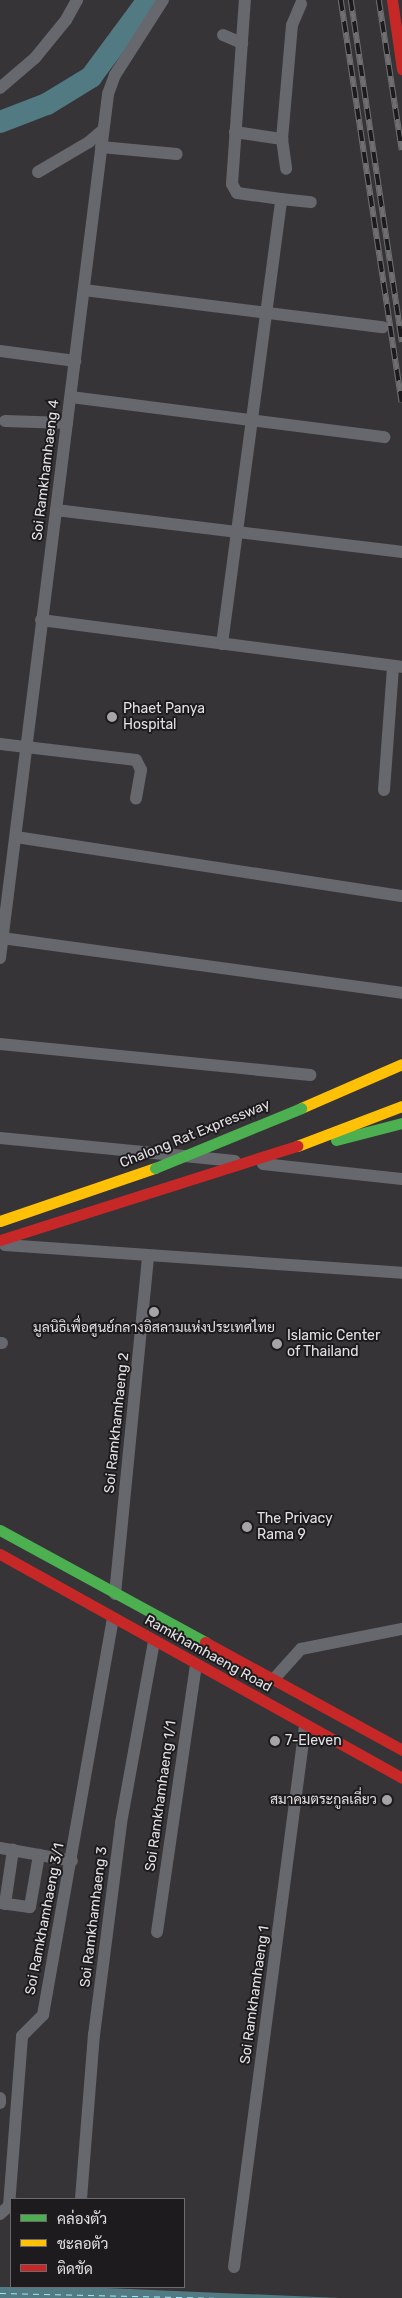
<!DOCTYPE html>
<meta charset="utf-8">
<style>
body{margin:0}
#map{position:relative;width:402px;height:2298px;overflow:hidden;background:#363437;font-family:Rubik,Sarabun,sans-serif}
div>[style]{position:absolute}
.water>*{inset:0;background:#527a82}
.river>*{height:22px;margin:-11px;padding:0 11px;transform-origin:11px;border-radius:11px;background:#527a82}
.ferry>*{height:1px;margin-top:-0.5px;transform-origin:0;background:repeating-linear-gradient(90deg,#9ae9f8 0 6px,transparent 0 11px)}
.street>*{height:12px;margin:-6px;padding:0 6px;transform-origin:6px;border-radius:6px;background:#66686d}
.fast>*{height:11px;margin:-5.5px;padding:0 5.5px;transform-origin:5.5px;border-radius:5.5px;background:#4caf50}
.slow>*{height:11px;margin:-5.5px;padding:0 5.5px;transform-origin:5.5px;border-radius:5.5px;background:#ffc107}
.jam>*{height:11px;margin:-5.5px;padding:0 5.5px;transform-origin:5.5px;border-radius:5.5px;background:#c62828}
.rail>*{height:5.5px;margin-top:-2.75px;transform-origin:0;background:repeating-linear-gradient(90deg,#1d1b1d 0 11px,#6f6f72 0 22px);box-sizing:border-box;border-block:1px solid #6f6f72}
.fast-bridge>*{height:11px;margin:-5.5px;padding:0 5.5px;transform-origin:5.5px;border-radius:5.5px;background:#4caf50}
.slow-bridge>*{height:11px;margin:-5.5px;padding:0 5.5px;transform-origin:5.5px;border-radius:5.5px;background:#ffc107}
.jam-bridge>*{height:11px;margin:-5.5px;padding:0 5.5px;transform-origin:5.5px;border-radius:5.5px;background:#c62828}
.dots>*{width:14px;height:14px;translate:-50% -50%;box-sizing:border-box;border:2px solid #1d1b1d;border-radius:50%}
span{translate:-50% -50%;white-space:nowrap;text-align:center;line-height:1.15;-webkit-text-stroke:4px #1d1b1d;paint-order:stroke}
.street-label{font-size:14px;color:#e2e0e3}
.poi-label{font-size:14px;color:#e2e0e3}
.left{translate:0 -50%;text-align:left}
.right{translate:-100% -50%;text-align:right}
.legend{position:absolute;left:10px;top:2198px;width:175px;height:90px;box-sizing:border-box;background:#1d1b1d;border:1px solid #6c6a6c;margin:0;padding:6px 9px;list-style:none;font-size:15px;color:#e2e0e3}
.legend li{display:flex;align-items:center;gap:10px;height:25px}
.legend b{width:25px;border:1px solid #6c6a6c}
</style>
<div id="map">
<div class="water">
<i style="clip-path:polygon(0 2287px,83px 2287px,341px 2298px,0 2298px)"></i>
</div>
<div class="river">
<i style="left:0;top:122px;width:50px;rotate:-21deg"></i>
<i style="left:47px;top:104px;width:52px;rotate:-31.5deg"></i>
<i style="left:91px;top:77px;width:96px;rotate:-53.5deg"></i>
</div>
<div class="ferry">
<i style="left:0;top:2293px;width:214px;rotate:1.3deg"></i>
</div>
<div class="street">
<i style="left:223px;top:35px;width:21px;rotate:23deg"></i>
<i style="left:0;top:88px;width:46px;rotate:-40.6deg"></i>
<i style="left:35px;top:58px;width:49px;rotate:-50.8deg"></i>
<i style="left:66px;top:20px;width:23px;rotate:-61deg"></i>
<i style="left:235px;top:132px;width:48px;rotate:8.5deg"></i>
<i style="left:282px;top:139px;width:30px;rotate:82deg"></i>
<i style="left:282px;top:139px;width:114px;rotate:-85deg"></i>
<i style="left:292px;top:25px;width:23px;rotate:-67deg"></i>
<i style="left:101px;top:147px;width:76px;rotate:5.3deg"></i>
<i style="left:38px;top:172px;width:59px;rotate:-30.5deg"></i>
<i style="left:89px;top:142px;width:18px;rotate:-41deg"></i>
<i style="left:281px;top:199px;width:30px;rotate:6deg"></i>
<i style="left:84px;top:290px;width:301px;rotate:7.1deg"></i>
<i style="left:0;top:351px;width:76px;rotate:7.6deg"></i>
<i style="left:71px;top:397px;width:316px;rotate:7.3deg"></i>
<i style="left:5px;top:421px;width:62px;rotate:1.8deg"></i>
<i style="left:56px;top:510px;width:349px;rotate:6.9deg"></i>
<i style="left:41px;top:620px;width:364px;rotate:7.4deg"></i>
<i style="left:222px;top:644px;width:449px;rotate:-82.4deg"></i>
<i style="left:281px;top:199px;width:44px;rotate:-172.2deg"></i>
<i style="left:237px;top:193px;width:10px;rotate:-119deg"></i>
<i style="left:232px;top:184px;width:184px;rotate:-86deg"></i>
<i style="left:0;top:744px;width:137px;rotate:6.7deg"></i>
<i style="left:136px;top:760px;width:11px;rotate:63deg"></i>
<i style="left:141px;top:770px;width:29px;rotate:100deg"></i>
<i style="left:384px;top:790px;width:124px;rotate:-85.8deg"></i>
<i style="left:16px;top:837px;width:390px;rotate:8.7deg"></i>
<i style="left:2px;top:938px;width:404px;rotate:7.8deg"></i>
<i style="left:0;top:958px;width:871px;rotate:-82.87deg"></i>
<i style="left:108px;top:94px;width:20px;rotate:-70deg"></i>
<i style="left:115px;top:75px;width:89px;rotate:-57.4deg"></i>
<i style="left:0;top:1044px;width:312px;rotate:5.7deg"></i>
<i style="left:0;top:1138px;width:236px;rotate:5.6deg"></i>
<i style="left:263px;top:1164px;width:140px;rotate:6.2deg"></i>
<i style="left:5px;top:1245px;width:398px;rotate:4deg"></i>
<i style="left:0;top:1343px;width:2px"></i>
<i style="left:115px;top:1594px;width:340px;rotate:-84.4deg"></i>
<i style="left:273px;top:1680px;width:42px;rotate:-47.9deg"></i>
<i style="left:301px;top:1649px;width:103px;rotate:-11.2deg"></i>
<i style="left:0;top:1848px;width:73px;rotate:10.2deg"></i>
<i style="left:0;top:1903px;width:30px;rotate:8deg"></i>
<i style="left:30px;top:1907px;width:53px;rotate:-80.2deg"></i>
<i style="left:5px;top:1904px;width:55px;rotate:-81.6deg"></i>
<i style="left:157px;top:1932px;width:270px;rotate:-81.7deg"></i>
<i style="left:0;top:2098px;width:5px;rotate:90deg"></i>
<i style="left:81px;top:2199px;width:165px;rotate:-85.5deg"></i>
<i style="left:94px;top:2035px;width:214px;rotate:-82.7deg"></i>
<i style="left:121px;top:1823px;width:184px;rotate:-79.7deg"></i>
<i style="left:0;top:2214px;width:12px;rotate:-42deg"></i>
<i style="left:9px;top:2206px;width:170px;rotate:-85.6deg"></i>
<i style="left:22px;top:2036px;width:30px;rotate:-45deg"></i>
<i style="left:43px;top:2015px;width:403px;rotate:-80deg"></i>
<i style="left:234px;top:2267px;width:546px;rotate:-82.52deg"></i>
</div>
<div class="fast">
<i style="left:336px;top:1140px;width:68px;rotate:-14.4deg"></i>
<i style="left:0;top:1530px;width:234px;rotate:28.6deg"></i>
</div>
<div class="slow">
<i style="left:301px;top:1108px;width:110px;rotate:-23.5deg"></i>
<i style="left:0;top:1221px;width:164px;rotate:-18.9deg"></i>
</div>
<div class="jam">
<i style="left:392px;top:0;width:70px;rotate:81.8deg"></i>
<i style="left:0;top:1554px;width:460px;rotate:29.1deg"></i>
<i style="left:205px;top:1642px;width:225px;rotate:28.7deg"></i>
</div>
<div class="rail">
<i style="left:341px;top:0;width:407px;rotate:81.4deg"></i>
<i style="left:351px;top:0;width:346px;rotate:81.5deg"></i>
<i style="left:379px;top:0;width:152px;rotate:81.3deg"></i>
</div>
<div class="fast-bridge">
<i style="left:155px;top:1168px;width:158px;rotate:-22.3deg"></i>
</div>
<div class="slow-bridge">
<i style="left:297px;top:1146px;width:112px;rotate:-20.9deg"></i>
</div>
<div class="jam-bridge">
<i style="left:0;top:1240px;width:312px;rotate:-17.6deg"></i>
</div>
<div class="dots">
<i style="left:112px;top:717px;background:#a6a4a7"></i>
<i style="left:154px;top:1312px;background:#a6a4a7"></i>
<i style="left:277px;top:1344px;background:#a6a4a7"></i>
<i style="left:247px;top:1527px;background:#a6a4a7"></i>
<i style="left:275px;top:1741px;background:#a6a4a7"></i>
<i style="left:387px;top:1800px;background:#a6a4a7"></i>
</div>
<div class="street-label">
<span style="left:46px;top:470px;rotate:-83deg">Soi Ramkhamhaeng 4</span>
<span style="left:195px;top:1134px;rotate:-22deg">Chalong Rat Expressway</span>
<span style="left:117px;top:1423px;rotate:-84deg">Soi Ramkhamhaeng 2</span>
<span style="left:208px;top:1654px;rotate:29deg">Ramkhamhaeng Road</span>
<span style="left:161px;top:1796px;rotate:-82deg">Soi Ramkhamhaeng 1/1</span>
<span style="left:94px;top:1917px;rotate:-83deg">Soi Ramkhamhaeng 3</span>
<span style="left:45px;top:1919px;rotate:-79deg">Soi Ramkhamhaeng 3/1</span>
<span style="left:255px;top:1995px;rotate:-82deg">Soi Ramkhamhaeng 1</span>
</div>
<div class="poi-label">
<span class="left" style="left:123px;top:717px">Phaet Panya<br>Hospital</span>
<span style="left:154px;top:1328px">มูลนิธิเพื่อศูนย์กลางอิสลามแห่งประเทศไทย</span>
<span class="left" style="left:287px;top:1344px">Islamic Center<br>of Thailand</span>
<span class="left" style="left:257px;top:1527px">The Privacy<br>Rama 9</span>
<span class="left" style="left:285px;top:1741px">7-Eleven</span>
<span class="right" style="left:377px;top:1800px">สมาคมตระกูลเลี่ยว</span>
</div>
<ul class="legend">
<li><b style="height:6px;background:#4caf50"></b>คล่องตัว</li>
<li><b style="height:6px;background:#ffc107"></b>ชะลอตัว</li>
<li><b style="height:6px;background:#c62828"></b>ติดขัด</li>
</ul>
</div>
